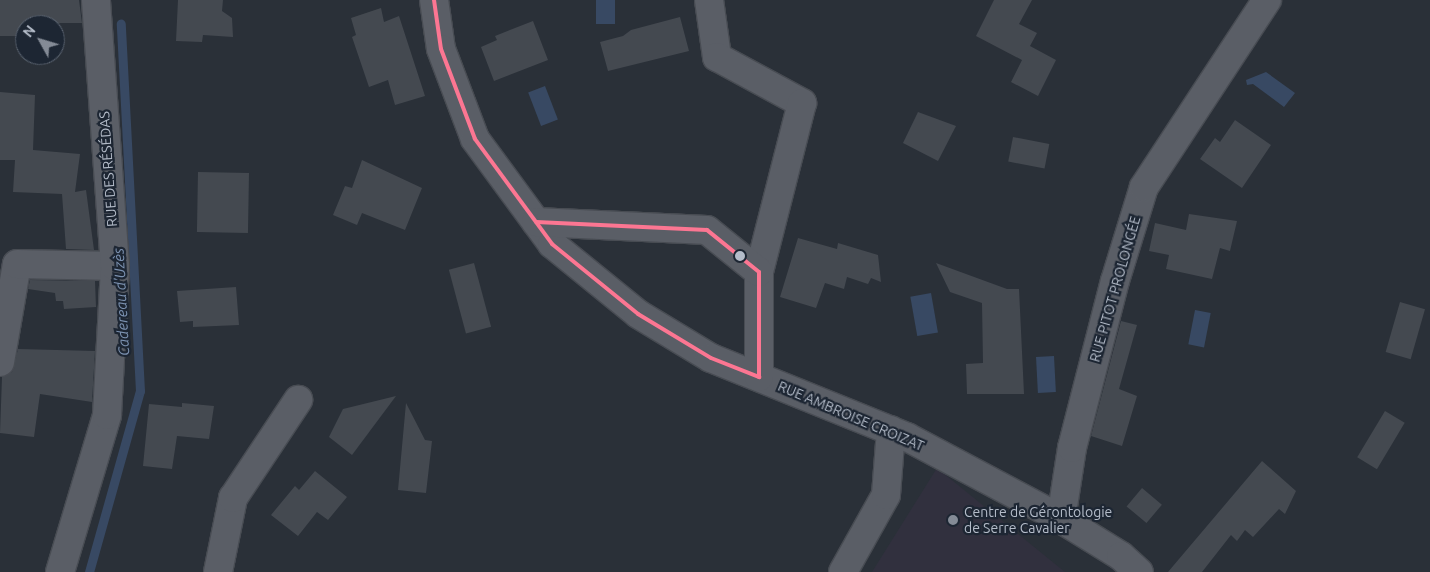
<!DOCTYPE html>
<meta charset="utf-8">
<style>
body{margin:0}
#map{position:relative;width:1430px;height:572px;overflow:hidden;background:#2a3038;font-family:Ubuntu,sans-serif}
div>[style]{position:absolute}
.medical>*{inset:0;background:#31303e}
.water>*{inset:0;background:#384963;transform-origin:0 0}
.stream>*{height:9px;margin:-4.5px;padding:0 4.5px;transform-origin:4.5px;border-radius:4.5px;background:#384963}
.building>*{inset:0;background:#444950;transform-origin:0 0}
.roads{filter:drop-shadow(1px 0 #484c53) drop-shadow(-1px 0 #484c53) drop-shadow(0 1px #484c53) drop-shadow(0 -1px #484c53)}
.minor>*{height:28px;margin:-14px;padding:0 14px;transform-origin:14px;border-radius:14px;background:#5a5e66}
.bus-1>*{height:4px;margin:-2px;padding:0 2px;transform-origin:2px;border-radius:2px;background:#fc7692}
.dots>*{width:14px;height:14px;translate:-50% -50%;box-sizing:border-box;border:2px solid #1d2633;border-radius:50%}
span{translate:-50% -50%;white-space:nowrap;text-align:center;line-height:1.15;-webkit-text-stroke:4.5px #1d2633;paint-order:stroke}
.street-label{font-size:14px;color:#b4bcc9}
.poi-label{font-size:14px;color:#b4bcc9}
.left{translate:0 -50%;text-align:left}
.water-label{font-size:15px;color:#7c92b1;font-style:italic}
.north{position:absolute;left:15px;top:15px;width:50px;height:50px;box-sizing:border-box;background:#1d2633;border:1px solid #59626f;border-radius:50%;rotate:309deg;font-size:14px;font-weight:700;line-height:20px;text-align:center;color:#b4bcc9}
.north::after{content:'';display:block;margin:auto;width:18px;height:22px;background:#848b96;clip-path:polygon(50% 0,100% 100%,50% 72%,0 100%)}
</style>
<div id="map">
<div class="medical">
<i style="clip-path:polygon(937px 468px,1065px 572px,872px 572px)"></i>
</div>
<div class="water">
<i style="left:596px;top:0;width:19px;height:24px"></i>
<i style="clip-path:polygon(1266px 72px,1295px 93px,1284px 107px,1253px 84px,1247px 85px,1246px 80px)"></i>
<i style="left:545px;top:86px;width:36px;height:18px;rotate:69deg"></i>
<i style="left:931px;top:293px;width:40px;height:21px;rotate:80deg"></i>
<i style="left:1195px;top:310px;width:16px;height:35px;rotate:11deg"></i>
<i style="left:1054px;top:356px;width:36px;height:18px;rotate:87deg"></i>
</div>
<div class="stream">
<i style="left:89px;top:572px;width:188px;rotate:-74.3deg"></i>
<i style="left:140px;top:391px;width:368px;rotate:-93deg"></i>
</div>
<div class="building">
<i style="clip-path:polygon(0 0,79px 0,82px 23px,57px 23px,56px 37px,55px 25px,25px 25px,25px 36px,0 36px)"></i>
<i style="clip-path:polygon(178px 0,223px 0,222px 11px,232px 18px,233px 37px,203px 35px,202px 42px,176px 41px)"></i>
<i style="clip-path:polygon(994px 0,1032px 0,1019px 24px,1037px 33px,1030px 46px,1056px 60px,1038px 96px,1011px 82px,1022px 60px,976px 36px)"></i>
<i style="clip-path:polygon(381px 8px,384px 22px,399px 16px,425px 96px,395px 105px,388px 80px,369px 87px,352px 37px,356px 35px,351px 18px)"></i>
<i style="clip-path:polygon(680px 17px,689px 51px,608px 71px,600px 42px,623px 36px,631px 30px)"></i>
<i style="clip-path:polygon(533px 21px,548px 60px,494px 81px,481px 47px,497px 40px,495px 36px)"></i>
<i style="clip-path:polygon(0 92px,35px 95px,33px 150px,80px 154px,75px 192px,86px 190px,94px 250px,66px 249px,62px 194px,13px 192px,15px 160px,0 160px)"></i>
<i style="clip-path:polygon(918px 112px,956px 126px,938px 161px,903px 143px)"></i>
<i style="clip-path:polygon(1235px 120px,1271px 145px,1242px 188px,1200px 159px,1215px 138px,1220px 142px)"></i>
<i style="left:1013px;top:137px;width:37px;height:25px;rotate:11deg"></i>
<i style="clip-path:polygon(362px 160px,422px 188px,405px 230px,362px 213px,357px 225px,333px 215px,345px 186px,352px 188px)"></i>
<i style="left:198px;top:172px;width:51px;height:60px;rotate:1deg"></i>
<i style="clip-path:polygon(1189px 214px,1237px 221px,1230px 251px,1220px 248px,1212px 279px,1166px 269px,1169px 255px,1149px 251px,1155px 223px,1186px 230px)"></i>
<i style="clip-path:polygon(798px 238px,837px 249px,838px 243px,878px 255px,881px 282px,871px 278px,868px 284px,847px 277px,844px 289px,825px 283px,816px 308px,780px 297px)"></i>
<i style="left:474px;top:263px;width:66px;height:26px;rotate:75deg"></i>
<i style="clip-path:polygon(936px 263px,1007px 289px,1019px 289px,1024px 394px,967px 394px,966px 364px,983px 363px,982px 303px,950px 292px)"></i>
<i style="clip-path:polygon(30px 280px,95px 281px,96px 307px,64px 309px,63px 301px,56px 301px,55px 293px,28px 289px)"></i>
<i style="clip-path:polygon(236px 287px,239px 325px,193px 327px,193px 321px,180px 322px,177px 291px)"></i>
<i style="left:1400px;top:302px;width:26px;height:52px;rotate:16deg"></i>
<i style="clip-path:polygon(1121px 321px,1137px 325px,1119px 389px,1137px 396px,1122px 446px,1091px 436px)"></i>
<i style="clip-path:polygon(18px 349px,95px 351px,92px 402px,40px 394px,34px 437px,0 433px,2px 377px,12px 372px)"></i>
<i style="clip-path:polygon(396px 396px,352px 455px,329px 437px,343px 409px)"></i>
<i style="clip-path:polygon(182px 403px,214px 406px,209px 439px,177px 436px,172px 469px,143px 466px,149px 404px,182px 407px)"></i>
<i style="clip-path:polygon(406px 403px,425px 440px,432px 441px,426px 493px,398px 490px)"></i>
<i style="left:1385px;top:411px;width:23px;height:54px;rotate:31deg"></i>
<i style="clip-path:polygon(1262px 461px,1296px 491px,1285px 514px,1279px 509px,1253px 537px,1245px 530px,1237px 541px,1231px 535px,1202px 572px,1168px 572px)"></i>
<i style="clip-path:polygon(315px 471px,347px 497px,328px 520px,317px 512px,298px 536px,271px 515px,295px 486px,299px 490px)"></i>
<i style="left:1142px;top:488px;width:26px;height:24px;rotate:40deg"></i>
</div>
<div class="roads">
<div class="minor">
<i style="left:434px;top:0;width:49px;rotate:81.9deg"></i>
<i style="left:441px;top:49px;width:96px;rotate:69.3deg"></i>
<i style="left:475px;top:139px;width:130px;rotate:53.7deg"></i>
<i style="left:552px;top:244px;width:111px;rotate:39.1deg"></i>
<i style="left:638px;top:314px;width:85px;rotate:31.1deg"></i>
<i style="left:711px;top:358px;width:211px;rotate:22deg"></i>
<i style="left:907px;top:437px;width:174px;rotate:28deg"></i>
<i style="left:1061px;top:519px;width:70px;rotate:31.7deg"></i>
<i style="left:1121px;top:556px;width:24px;rotate:42deg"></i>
<i style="left:709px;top:0;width:58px;rotate:82deg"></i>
<i style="left:717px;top:57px;width:97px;rotate:28.4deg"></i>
<i style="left:802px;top:103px;width:174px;rotate:104.3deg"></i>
<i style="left:759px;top:272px;width:105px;rotate:90deg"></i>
<i style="left:536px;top:222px;width:171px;rotate:2.7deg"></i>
<i style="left:707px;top:230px;width:67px;rotate:38.9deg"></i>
<i style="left:0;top:362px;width:99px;rotate:-80.2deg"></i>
<i style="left:17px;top:264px;width:98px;rotate:1.2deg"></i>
<i style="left:1061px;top:519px;width:72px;rotate:-81.2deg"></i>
<i style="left:1072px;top:448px;width:172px;rotate:-75.6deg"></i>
<i style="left:1115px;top:281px;width:98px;rotate:-72.9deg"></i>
<i style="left:1144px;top:187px;width:224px;rotate:-56.7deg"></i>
<i style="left:60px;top:572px;width:164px;rotate:-73.3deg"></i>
<i style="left:107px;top:415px;width:149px;rotate:-86.9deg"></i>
<i style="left:115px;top:266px;width:267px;rotate:-94.1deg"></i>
<i style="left:218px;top:572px;width:76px;rotate:-78.5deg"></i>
<i style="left:233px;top:498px;width:118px;rotate:-56.4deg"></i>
<i style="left:843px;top:572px;width:88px;rotate:-60.8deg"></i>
<i style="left:886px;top:495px;width:65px;rotate:-85.6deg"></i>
</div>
</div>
<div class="bus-1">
<i style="left:434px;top:0;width:49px;rotate:81.9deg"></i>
<i style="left:441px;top:49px;width:96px;rotate:69.3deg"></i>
<i style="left:475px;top:139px;width:130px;rotate:53.7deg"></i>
<i style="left:552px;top:244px;width:111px;rotate:39.1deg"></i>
<i style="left:638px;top:314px;width:85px;rotate:31.1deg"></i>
<i style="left:711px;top:358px;width:52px;rotate:21.6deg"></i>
<i style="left:759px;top:377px;width:105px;rotate:-90deg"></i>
<i style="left:759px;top:272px;width:67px;rotate:-141.1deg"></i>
<i style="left:707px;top:230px;width:171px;rotate:-177.3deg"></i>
</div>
<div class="dots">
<i style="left:740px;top:256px;background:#b4bcc9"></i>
<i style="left:953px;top:520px;background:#848b96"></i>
</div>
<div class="street-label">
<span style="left:108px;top:169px;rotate:-94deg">RUE DES RÉSÉDAS</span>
<span style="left:1115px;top:289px;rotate:-74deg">RUE PITOT PROLONGÉE</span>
<span style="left:851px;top:416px;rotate:23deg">RUE AMBROISE CROIZAT</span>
</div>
<div class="poi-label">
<span class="left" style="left:964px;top:520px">Centre de Gérontologie<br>de Serre Cavalier</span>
</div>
<div class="water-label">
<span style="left:121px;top:302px;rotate:-93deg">Cadereau d'Uzès</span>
</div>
<div class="north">N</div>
</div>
